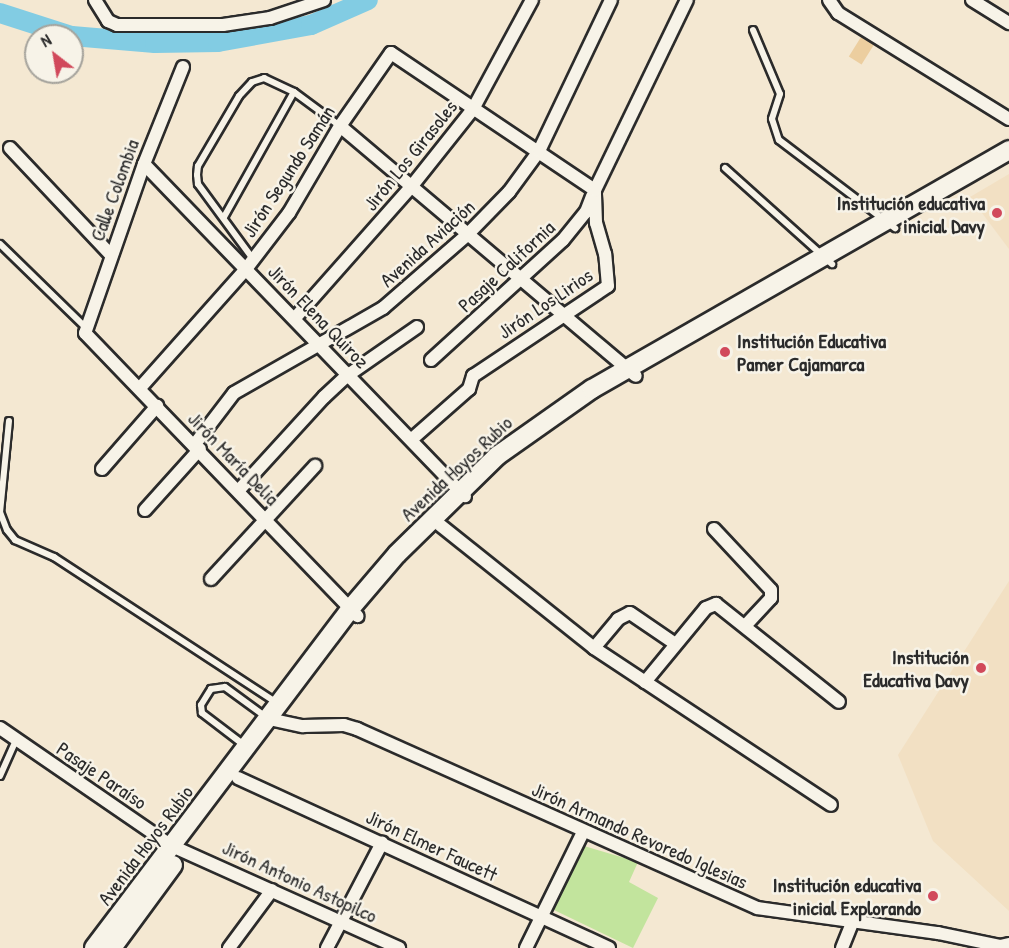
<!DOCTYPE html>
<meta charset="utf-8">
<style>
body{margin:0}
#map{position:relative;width:1009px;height:948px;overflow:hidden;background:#f4e8d2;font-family:"Patrick Hand",sans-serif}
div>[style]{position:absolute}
.built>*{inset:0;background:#f2e0c3}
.green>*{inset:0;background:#c2e49d}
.river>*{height:20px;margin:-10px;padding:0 10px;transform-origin:10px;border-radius:10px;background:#82cce3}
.building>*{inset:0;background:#ecce9f;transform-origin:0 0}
.roads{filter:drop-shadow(2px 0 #2b2b2b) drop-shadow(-2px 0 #2b2b2b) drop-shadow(0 2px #2b2b2b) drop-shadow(0 -2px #2b2b2b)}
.lane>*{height:6px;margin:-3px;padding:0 3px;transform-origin:3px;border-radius:3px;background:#f7f3e8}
.street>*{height:12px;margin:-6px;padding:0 6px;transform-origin:6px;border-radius:6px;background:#f7f3e8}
.primary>*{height:18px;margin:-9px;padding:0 9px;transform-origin:9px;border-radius:9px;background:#f7f3e8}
.dots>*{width:16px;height:16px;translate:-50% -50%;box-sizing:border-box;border:3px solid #f7f3e8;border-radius:50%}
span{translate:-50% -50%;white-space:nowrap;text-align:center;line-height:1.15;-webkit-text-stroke:5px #f7f3e8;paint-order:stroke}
.street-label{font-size:20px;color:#2b2b2b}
.poi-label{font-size:20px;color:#2b2b2b;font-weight:700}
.right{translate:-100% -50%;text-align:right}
.left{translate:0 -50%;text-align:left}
.north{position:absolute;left:24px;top:24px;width:60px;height:60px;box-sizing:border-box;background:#f7f3e8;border:2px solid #a5a39c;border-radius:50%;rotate:329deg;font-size:16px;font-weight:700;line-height:24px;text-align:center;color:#2b2b2b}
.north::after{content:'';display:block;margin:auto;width:21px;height:27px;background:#d1495b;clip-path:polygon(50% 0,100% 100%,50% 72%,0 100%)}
</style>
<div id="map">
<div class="built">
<i style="clip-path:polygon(1009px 174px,1009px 249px,970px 197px)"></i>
<i style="clip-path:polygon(1009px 581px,1009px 911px,933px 841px,898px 755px)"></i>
</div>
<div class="green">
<i style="clip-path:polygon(584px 846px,638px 862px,629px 882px,658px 898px,633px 948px,554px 910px)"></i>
</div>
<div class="river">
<i style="left:0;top:13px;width:75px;rotate:17.9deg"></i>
<i style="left:72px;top:36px;width:83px;rotate:4.8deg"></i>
<i style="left:155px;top:43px;width:63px;rotate:-0.9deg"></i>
<i style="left:218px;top:42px;width:95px;rotate:-10.4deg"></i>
<i style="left:311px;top:25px;width:62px;rotate:-23.7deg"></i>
</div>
<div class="building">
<i style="left:861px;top:37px;width:15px;height:23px;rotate:32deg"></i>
</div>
<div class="roads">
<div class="lane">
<i style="left:753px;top:30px;width:69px;rotate:67.1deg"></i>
<i style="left:780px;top:94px;width:26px;rotate:108deg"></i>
<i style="left:772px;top:119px;width:22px;rotate:72deg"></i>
<i style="left:779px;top:140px;width:146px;rotate:37.2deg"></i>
<i style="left:725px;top:168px;width:144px;rotate:41.9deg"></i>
<i style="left:224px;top:217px;width:143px;rotate:-60.8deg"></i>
<i style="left:0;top:244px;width:117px;rotate:44.3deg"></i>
<i style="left:253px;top:259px;width:93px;rotate:-126.3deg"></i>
<i style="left:198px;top:184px;width:9px;rotate:-96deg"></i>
<i style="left:197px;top:175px;width:9px;rotate:-84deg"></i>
<i style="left:198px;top:166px;width:81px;rotate:-59.6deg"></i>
<i style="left:239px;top:96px;width:19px;rotate:-47deg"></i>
<i style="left:252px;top:82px;width:13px;rotate:-18deg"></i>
<i style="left:264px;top:78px;width:33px;rotate:25deg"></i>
<i style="left:294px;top:92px;width:57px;rotate:36.5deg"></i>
<i style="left:9px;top:421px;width:91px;rotate:95.6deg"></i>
<i style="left:0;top:512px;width:19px;rotate:69deg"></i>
<i style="left:7px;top:530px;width:13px;rotate:51deg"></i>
<i style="left:15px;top:540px;width:43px;rotate:23.6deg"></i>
<i style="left:54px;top:557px;width:267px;rotate:33.2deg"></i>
<i style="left:244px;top:745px;width:53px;rotate:-142.7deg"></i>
<i style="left:202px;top:713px;width:8px;rotate:-97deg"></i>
<i style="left:201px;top:705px;width:19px;rotate:-58deg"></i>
<i style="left:211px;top:689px;width:14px;rotate:-8deg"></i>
<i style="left:225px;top:687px;width:51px;rotate:36.2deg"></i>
<i style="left:0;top:776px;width:39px;rotate:-66deg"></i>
</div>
<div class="street">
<i style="left:95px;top:0;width:25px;rotate:58deg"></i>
<i style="left:108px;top:21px;width:10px;rotate:24deg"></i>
<i style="left:117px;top:25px;width:106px"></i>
<i style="left:223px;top:25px;width:48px;rotate:-8.5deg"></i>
<i style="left:270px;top:18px;width:57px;rotate:-18.4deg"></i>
<i style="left:829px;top:0;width:16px;rotate:55deg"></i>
<i style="left:838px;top:13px;width:201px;rotate:31.8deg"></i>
<i style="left:972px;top:0;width:44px;rotate:31.9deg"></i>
<i style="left:183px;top:67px;width:105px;rotate:111.9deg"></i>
<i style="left:144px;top:164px;width:179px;rotate:109.2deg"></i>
<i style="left:85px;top:333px;width:393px;rotate:46.1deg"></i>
<i style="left:340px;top:126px;width:387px;rotate:40.2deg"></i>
<i style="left:10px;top:148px;width:147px;rotate:46.7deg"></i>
<i style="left:144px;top:164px;width:462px;rotate:46deg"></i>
<i style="left:295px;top:318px;width:175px;rotate:-48.5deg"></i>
<i style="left:411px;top:187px;width:100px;rotate:-51.5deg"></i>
<i style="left:473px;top:109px;width:124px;rotate:-61.6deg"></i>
<i style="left:431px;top:360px;width:178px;rotate:-42.3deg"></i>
<i style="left:563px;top:240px;width:36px;rotate:-51deg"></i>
<i style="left:586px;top:212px;width:17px;rotate:-69deg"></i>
<i style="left:140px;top:388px;width:159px;rotate:-48.3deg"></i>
<i style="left:246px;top:269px;width:71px;rotate:-52.5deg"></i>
<i style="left:289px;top:213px;width:101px;rotate:-59.6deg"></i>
<i style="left:340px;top:126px;width:89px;rotate:-55.1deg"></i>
<i style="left:391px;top:53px;width:246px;rotate:33.9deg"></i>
<i style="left:412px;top:439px;width:76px;rotate:-41.3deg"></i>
<i style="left:469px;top:389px;width:14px;rotate:-73deg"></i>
<i style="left:473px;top:376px;width:162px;rotate:-33.7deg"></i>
<i style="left:608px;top:286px;width:32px;rotate:-95deg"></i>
<i style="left:605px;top:254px;width:32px;rotate:-106deg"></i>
<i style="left:596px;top:223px;width:33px;rotate:-92deg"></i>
<i style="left:595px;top:190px;width:211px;rotate:-64.2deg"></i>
<i style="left:195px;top:444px;width:64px;rotate:-52.6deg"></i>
<i style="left:234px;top:393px;width:172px;rotate:-29.7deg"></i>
<i style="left:383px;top:308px;width:113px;rotate:-41deg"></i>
<i style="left:468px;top:234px;width:59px;rotate:-45.7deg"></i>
<i style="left:509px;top:192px;width:51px;rotate:-53.8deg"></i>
<i style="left:539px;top:151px;width:167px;rotate:-64.5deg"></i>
<i style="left:102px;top:469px;width:84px;rotate:-48.9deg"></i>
<i style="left:239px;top:490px;width:126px;rotate:-47.6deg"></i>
<i style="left:324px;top:397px;width:33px;rotate:-43deg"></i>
<i style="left:348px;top:375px;width:84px;rotate:-34.8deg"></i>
<i style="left:145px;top:510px;width:82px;rotate:-48deg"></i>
<i style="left:440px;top:525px;width:197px;rotate:38.6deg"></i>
<i style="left:594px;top:648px;width:284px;rotate:33.5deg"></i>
<i style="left:714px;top:529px;width:83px;rotate:46.9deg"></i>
<i style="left:771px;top:590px;width:8px;rotate:90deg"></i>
<i style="left:771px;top:598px;width:37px;rotate:133deg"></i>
<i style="left:211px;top:579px;width:154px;rotate:-47.4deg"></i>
<i style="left:594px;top:648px;width:38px;rotate:-50deg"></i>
<i style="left:618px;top:619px;width:13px;rotate:-27deg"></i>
<i style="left:630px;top:613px;width:53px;rotate:34.3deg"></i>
<i style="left:645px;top:682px;width:96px;rotate:-50.5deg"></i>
<i style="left:706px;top:608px;width:11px;rotate:-22deg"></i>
<i style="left:716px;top:604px;width:157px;rotate:38.5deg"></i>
<i style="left:269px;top:719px;width:35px;rotate:12deg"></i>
<i style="left:303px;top:726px;width:41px;rotate:-1.4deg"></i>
<i style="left:344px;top:725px;width:14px;rotate:17deg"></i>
<i style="left:357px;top:729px;width:438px;rotate:24.1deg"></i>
<i style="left:757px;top:908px;width:183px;rotate:7.9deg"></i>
<i style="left:938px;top:933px;width:63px;rotate:11.8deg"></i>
<i style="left:1000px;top:946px;width:9px;rotate:-13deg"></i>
<i style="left:0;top:728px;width:209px;rotate:34.5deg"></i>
<i style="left:172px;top:846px;width:249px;rotate:24.2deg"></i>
<i style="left:238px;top:778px;width:408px;rotate:24.6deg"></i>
<i style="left:229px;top:948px;width:72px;rotate:-53.4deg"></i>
<i style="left:327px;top:948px;width:119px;rotate:-62.4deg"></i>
<i style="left:526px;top:948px;width:129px;rotate:-63.8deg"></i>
<i style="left:842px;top:948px;width:29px;rotate:-68deg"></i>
</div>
<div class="primary">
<i style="left:94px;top:948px;width:425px;rotate:-52.9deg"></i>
<i style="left:350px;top:609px;width:72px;rotate:-49.5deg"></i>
<i style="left:397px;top:554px;width:140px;rotate:-44.4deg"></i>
<i style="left:497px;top:456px;width:116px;rotate:-35.2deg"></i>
<i style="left:592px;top:389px;width:481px;rotate:-29.8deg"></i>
<i style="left:112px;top:948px;width:103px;rotate:-53.7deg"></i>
</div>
</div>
<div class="dots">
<i style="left:997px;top:213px;background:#d1495b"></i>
<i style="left:725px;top:352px;background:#d1495b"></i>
<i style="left:981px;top:668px;background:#d1495b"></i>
<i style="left:933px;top:896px;background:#d1495b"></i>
</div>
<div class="street-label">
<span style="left:410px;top:155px;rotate:-51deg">Jirón Los Girasoles</span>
<span style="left:288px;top:171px;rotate:-57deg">Jirón Segundo Samán</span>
<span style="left:114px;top:190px;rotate:-70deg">Calle Colombia</span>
<span style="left:427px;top:243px;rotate:-42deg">Avenida Aviación</span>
<span style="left:506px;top:266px;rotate:-43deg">Pasaje California</span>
<span style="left:545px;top:303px;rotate:-34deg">Jirón Los Lirios</span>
<span style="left:319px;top:316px;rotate:46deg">Jirón Elena Quiroz</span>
<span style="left:234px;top:458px;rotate:46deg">Jirón María Delia</span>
<span style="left:456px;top:468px;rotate:-43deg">Avenida Hoyos Rubio</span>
<span style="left:102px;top:775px;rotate:34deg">Pasaje Paraíso</span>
<span style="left:640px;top:835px;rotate:24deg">Jirón Armando Revoredo Iglesias</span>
<span style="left:145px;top:845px;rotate:-53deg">Avenida Hoyos Rubio</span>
<span style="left:432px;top:845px;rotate:25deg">Jirón Elmer Faucett</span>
<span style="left:300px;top:881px;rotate:25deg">Jirón Antonio Astopilco</span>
</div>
<div class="poi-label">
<span class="right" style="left:985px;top:214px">Institución educativa<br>inicial Davy</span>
<span class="left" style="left:737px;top:352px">Institución Educativa<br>Pamer Cajamarca</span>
<span class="right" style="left:969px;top:668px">Institución<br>Educativa Davy</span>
<span class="right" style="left:921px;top:896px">Institución educativa<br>inicial Explorando</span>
</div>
<div class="north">N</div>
</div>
